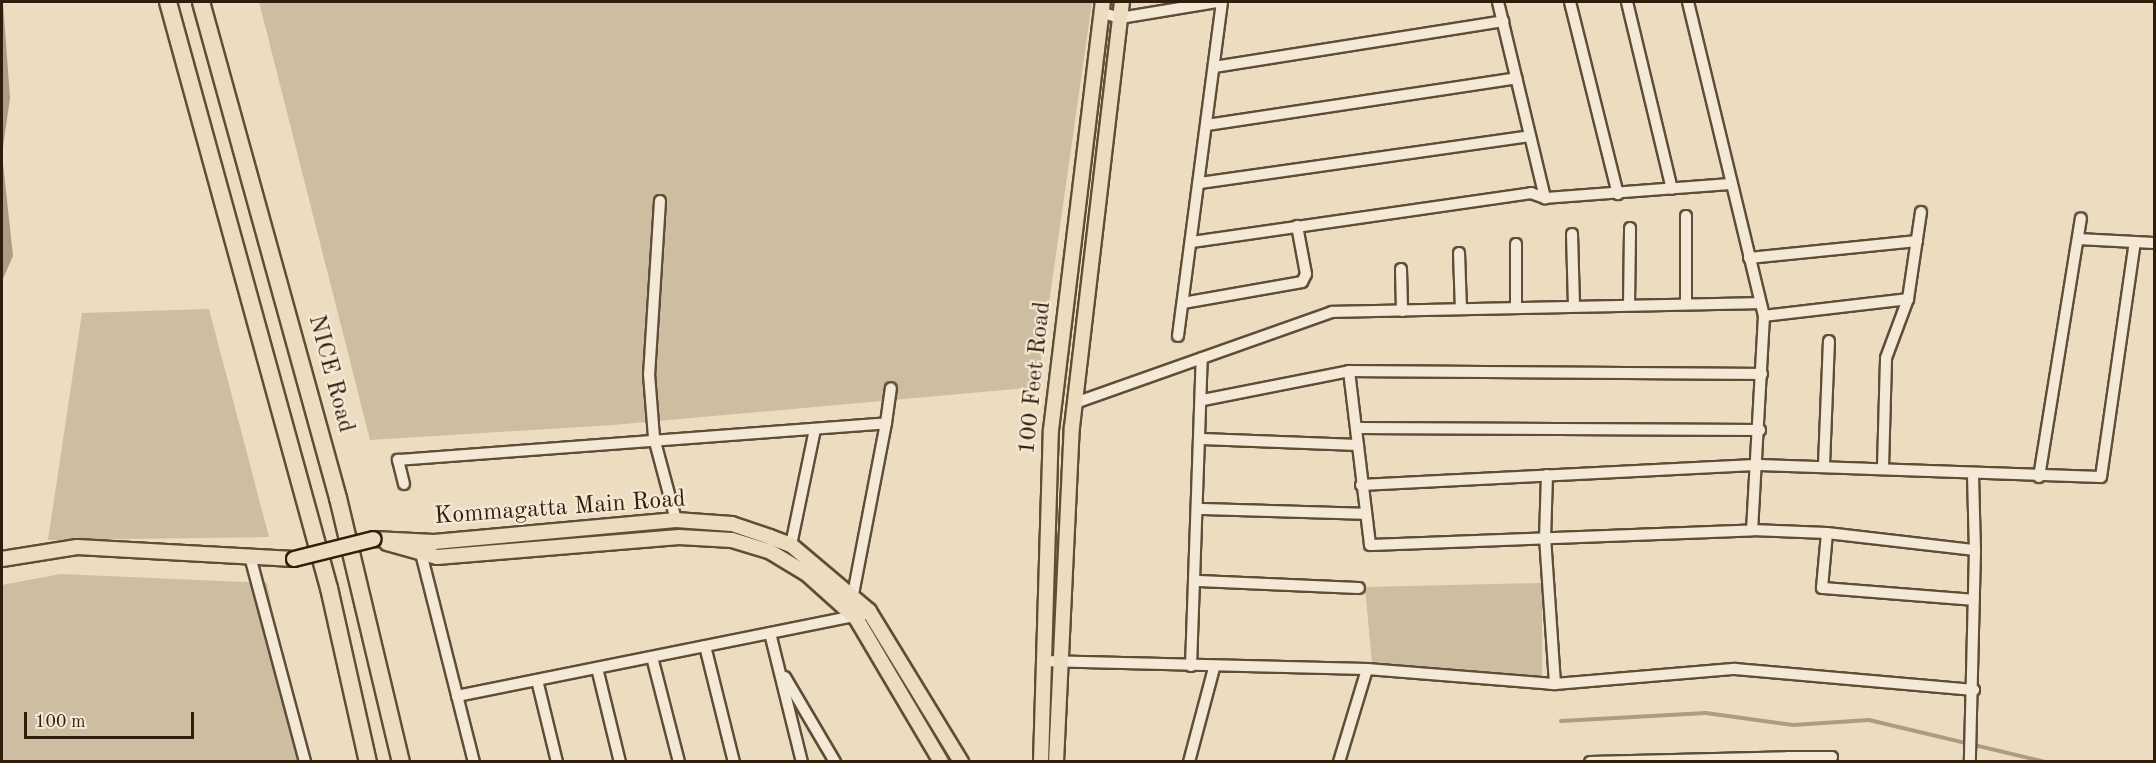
<!DOCTYPE html>
<style>
body{margin:0}
#map{position:relative;width:2156px;height:763px;overflow:hidden;background:#edddc0;font-family:"Old Standard TT",serif}
div>[style]{position:absolute}
.green>*{inset:0;background:#cdbda1}
.water>*{inset:0;background:#ac9c82}
.stream>*{height:4px;margin:-2px;padding:0 2px;transform-origin:2px;border-radius:2px;background:#ac9c82}
.roads{filter:drop-shadow(2px 0 #5e4e38) drop-shadow(-2px 0 #5e4e38) drop-shadow(0 2px #5e4e38) drop-shadow(0 -2px #5e4e38)}
.minor>*{height:10px;margin:-5px;padding:0 5px;transform-origin:5px;border-radius:5px;background:#f3e9d6}
.major>*{height:14px;margin:-7px;padding:0 7px;transform-origin:7px;border-radius:7px;background:#edddc0}
.highway>*{height:16px;margin:-8px;padding:0 8px;transform-origin:8px;border-radius:8px;background:#edddc0}
.bridges{filter:drop-shadow(2px 0 #2e1e0b) drop-shadow(-2px 0 #2e1e0b) drop-shadow(0 2px #2e1e0b) drop-shadow(0 -2px #2e1e0b)}
.major-bridge>*{height:14px;margin:-7px;padding:0 7px;transform-origin:7px;border-radius:7px;background:#edddc0}
span{translate:-50% -50%;white-space:nowrap;text-align:center;line-height:1.15;-webkit-text-stroke:4.5px #f3e9d6;paint-order:stroke}
.street-label{font-size:24px;color:#2e1e0b}
.frame{position:absolute;inset:0;border:3px solid #2e1e0b;pointer-events:none}
.scale{position:absolute;left:24px;top:712px;width:170px;height:27px;box-sizing:border-box;border:3px solid #2e1e0b;border-top:0;padding-left:8px;font-size:18px;line-height:21px;white-space:nowrap;color:#2e1e0b;-webkit-text-stroke:4px #f3e9d6;paint-order:stroke}
</style>
<div id="map">
<div class="green">
<i style="clip-path:polygon(259px 2px,1092px 2px,1037px 387px,613px 425px,370px 440px)"></i>
<i style="clip-path:polygon(209px 309px,269px 537px,48px 540px,82px 313px)"></i>
<i style="clip-path:polygon(60px 574px,267px 583px,301px 761px,2px 762px,2px 585px)"></i>
<i style="clip-path:polygon(1542px 583px,1542px 676px,1372px 664px,1365px 587px)"></i>
</div>
<div class="water">
<i style="clip-path:polygon(3px 2px,10px 98px,2px 154px,13px 256px,2px 281px)"></i>
</div>
<div class="stream">
<i style="left:1561px;top:721px;width:145px;rotate:-3.2deg"></i>
<i style="left:1706px;top:713px;width:88px;rotate:7.9deg"></i>
<i style="left:1793px;top:725px;width:76px;rotate:-3.8deg"></i>
<i style="left:1869px;top:720px;width:181px;rotate:13.4deg"></i>
</div>
<div class="roads">
<div class="minor">
<i style="left:1498px;top:2px;width:202px;rotate:76.5deg"></i>
<i style="left:1570px;top:2px;width:198px;rotate:76deg"></i>
<i style="left:1627px;top:2px;width:192px;rotate:76.5deg"></i>
<i style="left:1688px;top:2px;width:323px;rotate:76.4deg"></i>
<i style="left:1764px;top:316px;width:214px;rotate:93.2deg"></i>
<i style="left:1752px;top:530px;width:75px;rotate:2.3deg"></i>
<i style="left:1827px;top:533px;width:149px;rotate:6.6deg"></i>
<i style="left:1975px;top:550px;width:212px;rotate:91.4deg"></i>
<i style="left:1101px;top:12px;width:20px;rotate:18deg"></i>
<i style="left:1120px;top:18px;width:98px;rotate:-9.4deg"></i>
<i style="left:1214px;top:67px;width:293px;rotate:-9deg"></i>
<i style="left:1207px;top:125px;width:313px;rotate:-8.6deg"></i>
<i style="left:1200px;top:183px;width:333px;rotate:-8.1deg"></i>
<i style="left:660px;top:201px;width:173px;rotate:93.6deg"></i>
<i style="left:649px;top:374px;width:64px;rotate:85.5deg"></i>
<i style="left:654px;top:438px;width:85px;rotate:75deg"></i>
<i style="left:1686px;top:216px;width:87px;rotate:90deg"></i>
<i style="left:1572px;top:234px;width:72px;rotate:88.4deg"></i>
<i style="left:2078px;top:239px;width:76px;rotate:3deg"></i>
<i style="left:1192px;top:242px;width:343px;rotate:-8.2deg"></i>
<i style="left:1531px;top:193px;width:15px;rotate:20deg"></i>
<i style="left:1545px;top:198px;width:187px;rotate:-4.3deg"></i>
<i style="left:1516px;top:244px;width:64px;rotate:90deg"></i>
<i style="left:1459px;top:253px;width:56px;rotate:88deg"></i>
<i style="left:1749px;top:258px;width:169px;rotate:-5.8deg"></i>
<i style="left:1401px;top:269px;width:42px;rotate:88.6deg"></i>
<i style="left:1183px;top:303px;width:121px;rotate:-10deg"></i>
<i style="left:1302px;top:282px;width:9px;rotate:-63deg"></i>
<i style="left:1306px;top:274px;width:49px;rotate:-100.6deg"></i>
<i style="left:1629px;top:304px;width:76px;rotate:-89.2deg"></i>
<i style="left:1764px;top:316px;width:145px;rotate:-6.7deg"></i>
<i style="left:1908px;top:299px;width:88px;rotate:-81.5deg"></i>
<i style="left:1178px;top:336px;width:337px;rotate:-82.5deg"></i>
<i style="left:1349px;top:371px;width:175px;rotate:83.1deg"></i>
<i style="left:1370px;top:545px;width:382px;rotate:-2.2deg"></i>
<i style="left:1203px;top:400px;width:149px;rotate:-11.2deg"></i>
<i style="left:1349px;top:371px;width:413px;rotate:0.4deg"></i>
<i style="left:1075px;top:403px;width:273px;rotate:-19.5deg"></i>
<i style="left:1332px;top:312px;width:428px;rotate:-1.2deg"></i>
<i style="left:886px;top:423px;width:35px;rotate:-82deg"></i>
<i style="left:1357px;top:428px;width:403px;rotate:0.3deg"></i>
<i style="left:1202px;top:439px;width:156px;rotate:2.2deg"></i>
<i style="left:1824px;top:465px;width:124px;rotate:-87.7deg"></i>
<i style="left:1883px;top:467px;width:109px;rotate:-88.4deg"></i>
<i style="left:1886px;top:358px;width:63px;rotate:-69.6deg"></i>
<i style="left:1547px;top:475px;width:62px;rotate:91.8deg"></i>
<i style="left:1545px;top:537px;width:147px;rotate:86.1deg"></i>
<i style="left:1973px;top:475px;width:75px;rotate:88.5deg"></i>
<i style="left:2039px;top:477px;width:262px;rotate:-80.8deg"></i>
<i style="left:404px;top:484px;width:25px;rotate:-104deg"></i>
<i style="left:398px;top:460px;width:489px;rotate:-4.3deg"></i>
<i style="left:886px;top:423px;width:174px;rotate:100.9deg"></i>
<i style="left:853px;top:594px;width:8px;rotate:130deg"></i>
<i style="left:1361px;top:485px;width:399px;rotate:-2.9deg"></i>
<i style="left:1759px;top:465px;width:342px;rotate:2deg"></i>
<i style="left:2101px;top:477px;width:237px;rotate:-81.8deg"></i>
<i style="left:1200px;top:509px;width:166px;rotate:1.7deg"></i>
<i style="left:1827px;top:533px;width:55px;rotate:95.2deg"></i>
<i style="left:1822px;top:588px;width:152px;rotate:4.5deg"></i>
<i style="left:791px;top:545px;width:118px;rotate:-78.3deg"></i>
<i style="left:421px;top:553px;width:216px;rotate:75.8deg"></i>
<i style="left:251px;top:560px;width:209px;rotate:75deg"></i>
<i style="left:1198px;top:581px;width:161px;rotate:2.5deg"></i>
<i style="left:770px;top:633px;width:133px;rotate:76.1deg"></i>
<i style="left:705px;top:646px;width:120px;rotate:76deg"></i>
<i style="left:652px;top:657px;width:108px;rotate:75.6deg"></i>
<i style="left:1042px;top:661px;width:325px;rotate:1.4deg"></i>
<i style="left:1367px;top:669px;width:189px;rotate:4.6deg"></i>
<i style="left:1555px;top:684px;width:181px;rotate:-4.8deg"></i>
<i style="left:1735px;top:669px;width:240px;rotate:5deg"></i>
<i style="left:1191px;top:666px;width:308px;rotate:-88deg"></i>
<i style="left:597px;top:668px;width:97px;rotate:76.3deg"></i>
<i style="left:785px;top:677px;width:99px;rotate:59.5deg"></i>
<i style="left:537px;top:680px;width:84px;rotate:76.3deg"></i>
<i style="left:457px;top:696px;width:421px;rotate:-11.4deg"></i>
<i style="left:1788px;top:757px;width:44px"></i>
<i style="left:1189px;top:762px;width:97px;rotate:-75.1deg"></i>
<i style="left:1339px;top:762px;width:97px;rotate:-73.2deg"></i>
<i style="left:1590px;top:762px;width:198px;rotate:-1.4deg"></i>
<i style="left:1788px;top:757px;width:5px;rotate:90deg"></i>
</div>
<div class="major">
<i style="left:374px;top:539px;width:60px;rotate:2.9deg"></i>
<i style="left:434px;top:542px;width:243px;rotate:-5.2deg"></i>
<i style="left:676px;top:520px;width:56px;rotate:4.1deg"></i>
<i style="left:732px;top:524px;width:40px;rotate:18.9deg"></i>
<i style="left:770px;top:537px;width:22px;rotate:21deg"></i>
<i style="left:791px;top:545px;width:102px;rotate:40.2deg"></i>
<i style="left:869px;top:611px;width:177px;rotate:58.6deg"></i>
<i style="left:387px;top:543px;width:52px;rotate:15.6deg"></i>
<i style="left:437px;top:557px;width:243px;rotate:-4.7deg"></i>
<i style="left:679px;top:537px;width:53px;rotate:3.2deg"></i>
<i style="left:732px;top:540px;width:39px;rotate:17deg"></i>
<i style="left:769px;top:551px;width:44px;rotate:31.2deg"></i>
<i style="left:807px;top:574px;width:66px;rotate:41.9deg"></i>
<i style="left:856px;top:618px;width:167px;rotate:59.4deg"></i>
<i style="left:2px;top:559px;width:76px;rotate:-9.1deg"></i>
<i style="left:77px;top:547px;width:217px;rotate:3.2deg"></i>
<i style="left:1041px;top:762px;width:332px;rotate:-88.3deg"></i>
<i style="left:1051px;top:430px;width:431px;rotate:-83.1deg"></i>
<i style="left:1056px;top:762px;width:335px;rotate:-87.3deg"></i>
<i style="left:1072px;top:427px;width:428px;rotate:-83.3deg"></i>
</div>
<div class="highway">
<i style="left:168px;top:2px;width:608px;rotate:74.64deg"></i>
<i style="left:329px;top:588px;width:178px;rotate:77.4deg"></i>
<i style="left:201px;top:2px;width:515px;rotate:74.56deg"></i>
<i style="left:338px;top:498px;width:271px;rotate:76.6deg"></i>
</div>
</div>
<div class="bridges">
<div class="major-bridge">
<i style="left:294px;top:559px;width:82px;rotate:-14deg"></i>
</div>
</div>
<div class="street-label">
<span style="left:330px;top:374px;rotate:75deg">NICE Road</span>
<span style="left:1036px;top:378px;rotate:-84deg">100 Feet Road</span>
<span style="left:560px;top:509px;rotate:-4deg">Kommagatta Main Road</span>
</div>
<div class="frame"></div>
<div class="scale">100 m</div>
</div>
